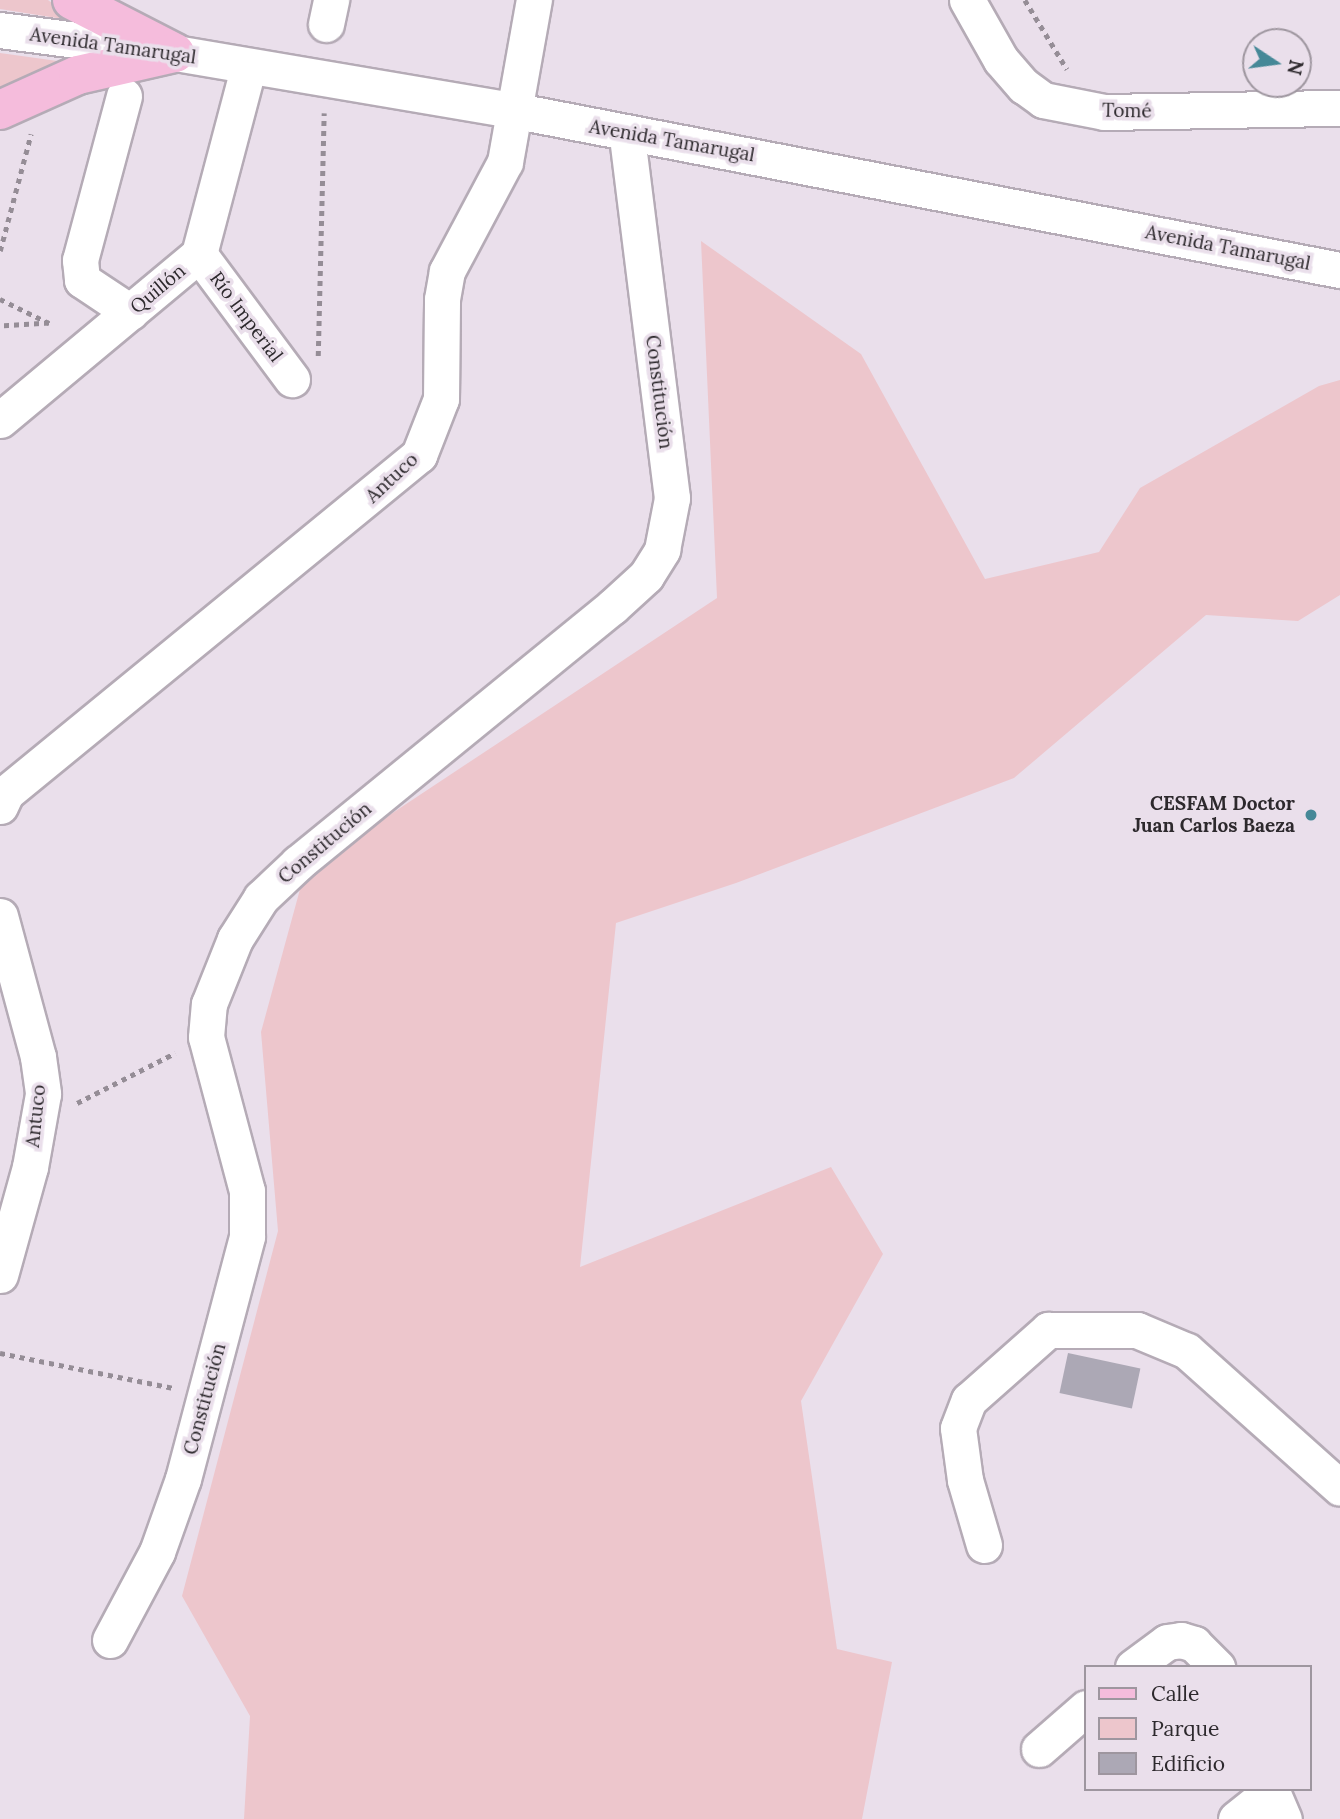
<!DOCTYPE html>
<meta charset="utf-8">
<style>
body{margin:0}
#map{position:relative;width:1340px;height:1819px;overflow:hidden;background:#eadfeb;font-family:Lora,serif}
div>[style]{position:absolute}
.green>*{inset:0;background:#edc6cc}
.building>*{inset:0;background:#aca8b5;transform-origin:0 0}
.path>*{height:4.5px;margin-top:-2.25px;transform-origin:0;background:repeating-linear-gradient(90deg,#958d96 0 5px,transparent 0 10px)}
.roads{filter:drop-shadow(2px 0 #b5abb6) drop-shadow(-2px 0 #b5abb6) drop-shadow(0 2px #b5abb6) drop-shadow(0 -2px #b5abb6)}
.minor>*{height:35px;margin:-17.5px;padding:0 17.5px;transform-origin:17.5px;border-radius:17.5px;background:#fff}
.major>*{height:38px;margin:-19px;padding:0 19px;transform-origin:19px;border-radius:19px;background:#f5bcdc}
.dots>*{width:19px;height:19px;translate:-50% -50%;box-sizing:border-box;border:4px solid #eadfeb;border-radius:50%}
span{translate:-50% -50%;white-space:nowrap;text-align:center;line-height:1.15;-webkit-text-stroke:7px #eadfeb;paint-order:stroke}
.street-label{font-size:19px;color:#2d292d}
.poi-label{font-size:19px;color:#2d292d;font-weight:700}
.right{translate:-100% -50%;text-align:right}
.legend{position:absolute;left:1084px;top:1665px;width:228px;height:126px;box-sizing:border-box;background:#eadfeb;border:2px solid #9e969f;margin:0;padding:9px 12px;list-style:none;font-size:21px;color:#2d292d}
.legend li{display:flex;align-items:center;gap:14px;height:35px}
.legend b{width:35px;border:2px solid #9e969f}
.north{position:absolute;left:1242px;top:28px;width:70px;height:70px;box-sizing:border-box;background:#eadfeb;border:2px solid #9e969f;border-radius:50%;rotate:103deg;font-size:19px;font-weight:700;line-height:28px;text-align:center;color:#2d292d}
.north::after{content:'';display:block;margin:auto;width:24px;height:32px;background:#458897;clip-path:polygon(50% 0,100% 100%,50% 72%,0 100%)}
</style>
<div id="map">
<div class="green">
<i style="clip-path:polygon(0 0,48px 0,76px 21px,0 9px)"></i>
<i style="clip-path:polygon(0 53px,79px 64px,0 95px)"></i>
<i style="clip-path:polygon(701px 241px,861px 354px,985px 579px,1099px 552px,1140px 488px,1319px 386px,1340px 380px,1340px 595px,1298px 621px,1206px 615px,1014px 778px,736px 883px,616px 923px,580px 1267px,831px 1167px,883px 1254px,801px 1401px,837px 1649px,892px 1662px,862px 1819px,244px 1819px,250px 1716px,182px 1596px,278px 1231px,261px 1032px,305px 871px,717px 598px)"></i>
</div>
<div class="building">
<i style="left:1068px;top:1353px;width:74px;height:41px;rotate:12deg"></i>
</div>
<div class="path">
<i style="left:1025px;top:0;width:81px;rotate:58.7deg"></i>
<i style="left:0;top:251px;width:121px;rotate:-75.2deg"></i>
<i style="left:0;top:299px;width:55px;rotate:26.1deg"></i>
<i style="left:49px;top:323px;width:49px;rotate:176.5deg"></i>
<i style="left:318px;top:356px;width:243px;rotate:-88.6deg"></i>
<i style="left:77px;top:1103px;width:110px;rotate:-27deg"></i>
<i style="left:0;top:1353px;width:177px;rotate:11.4deg"></i>
</div>
<div class="roads">
<div class="minor">
<i style="left:967px;top:0;width:69px;rotate:60.5deg"></i>
<i style="left:1001px;top:60px;width:35px;rotate:49deg"></i>
<i style="left:1024px;top:86px;width:24px;rotate:36deg"></i>
<i style="left:1043px;top:100px;width:62px;rotate:11.1deg"></i>
<i style="left:1104px;top:112px;width:236px;rotate:-1deg"></i>
<i style="left:326px;top:24px;width:25px;rotate:-78deg"></i>
<i style="left:0;top:30px;width:177px;rotate:7.5deg"></i>
<i style="left:175px;top:53px;width:342px;rotate:9.6deg"></i>
<i style="left:512px;top:110px;width:843px;rotate:10.94deg"></i>
<i style="left:124px;top:96px;width:170px;rotate:105deg"></i>
<i style="left:80px;top:260px;width:20px;rotate:84deg"></i>
<i style="left:82px;top:280px;width:58px;rotate:33.7deg"></i>
<i style="left:199px;top:254px;width:156px;rotate:53.4deg"></i>
<i style="left:0;top:420px;width:259px;rotate:-39.8deg"></i>
<i style="left:199px;top:254px;width:192px;rotate:-75.2deg"></i>
<i style="left:0;top:806px;width:14px;rotate:-65deg"></i>
<i style="left:6px;top:793px;width:534px;rotate:-39.3deg"></i>
<i style="left:419px;top:455px;width:60px;rotate:-68.6deg"></i>
<i style="left:441px;top:399px;width:100px;rotate:-89.4deg"></i>
<i style="left:442px;top:299px;width:28px;rotate:-80deg"></i>
<i style="left:447px;top:271px;width:123px;rotate:-62deg"></i>
<i style="left:505px;top:162px;width:165px;rotate:-79.9deg"></i>
<i style="left:0;top:916px;width:146px;rotate:74.9deg"></i>
<i style="left:38px;top:1057px;width:37px;rotate:82deg"></i>
<i style="left:43px;top:1094px;width:74px;rotate:100.1deg"></i>
<i style="left:30px;top:1167px;width:112px;rotate:105.5deg"></i>
<i style="left:984px;top:1545px;width:68px;rotate:-106.3deg"></i>
<i style="left:965px;top:1480px;width:52px;rotate:-97.7deg"></i>
<i style="left:958px;top:1428px;width:30px;rotate:-69deg"></i>
<i style="left:969px;top:1400px;width:106px;rotate:-41.5deg"></i>
<i style="left:1048px;top:1330px;width:89px"></i>
<i style="left:1137px;top:1330px;width:54px;rotate:22.8deg"></i>
<i style="left:1187px;top:1351px;width:205px;rotate:41.8deg"></i>
<i style="left:110px;top:1640px;width:100px;rotate:-61.9deg"></i>
<i style="left:157px;top:1552px;width:77px;rotate:-70.4deg"></i>
<i style="left:183px;top:1479px;width:251px;rotate:-75.2deg"></i>
<i style="left:247px;top:1236px;width:45px;rotate:-90deg"></i>
<i style="left:247px;top:1191px;width:159px;rotate:-104.9deg"></i>
<i style="left:206px;top:1037px;width:33px;rotate:-85deg"></i>
<i style="left:209px;top:1004px;width:70px;rotate:-68.2deg"></i>
<i style="left:235px;top:939px;width:49px;rotate:-57.6deg"></i>
<i style="left:261px;top:898px;width:51px;rotate:-43.4deg"></i>
<i style="left:298px;top:863px;width:405px;rotate:-39.2deg"></i>
<i style="left:612px;top:607px;width:46px;rotate:-42.4deg"></i>
<i style="left:646px;top:576px;width:31px;rotate:-58deg"></i>
<i style="left:662px;top:550px;width:53px;rotate:-79.1deg"></i>
<i style="left:672px;top:498px;width:366px;rotate:-97.1deg"></i>
<i style="left:1133px;top:1667px;width:42px;rotate:-36.3deg"></i>
<i style="left:1167px;top:1642px;width:14px;rotate:-8deg"></i>
<i style="left:1181px;top:1640px;width:14px;rotate:17deg"></i>
<i style="left:1194px;top:1644px;width:33px;rotate:45deg"></i>
<i style="left:1039px;top:1749px;width:62px;rotate:-41.1deg"></i>
<i style="left:1271px;top:1789px;width:33px;rotate:67deg"></i>
<i style="left:1236px;top:1819px;width:45px;rotate:-38.7deg"></i>
</div>
<div class="major">
<i style="left:72px;top:0;width:116px;rotate:27.2deg"></i>
<i style="left:0;top:110px;width:85px;rotate:-24.2deg"></i>
<i style="left:78px;top:75px;width:99px;rotate:-12.8deg"></i>
</div>
</div>
<div class="dots">
<i style="left:1311px;top:815px;background:#458897"></i>
</div>
<div class="street-label">
<span style="left:113px;top:46px;rotate:8deg">Avenida Tamarugal</span>
<span style="left:1127px;top:111px;rotate:1deg">Tomé</span>
<span style="left:672px;top:141px;rotate:10deg">Avenida Tamarugal</span>
<span style="left:1228px;top:248px;rotate:11deg">Avenida Tamarugal</span>
<span style="left:158px;top:289px;rotate:-40deg">Quillón</span>
<span style="left:246px;top:317px;rotate:53deg">Río Imperial</span>
<span style="left:659px;top:392px;rotate:83deg">Constitución</span>
<span style="left:392px;top:478px;rotate:-43deg">Antuco</span>
<span style="left:325px;top:843px;rotate:-40deg">Constitución</span>
<span style="left:36px;top:1116px;rotate:-84deg">Antuco</span>
<span style="left:205px;top:1399px;rotate:-75deg">Constitución</span>
</div>
<div class="poi-label">
<span class="right" style="left:1295px;top:815px">CESFAM Doctor<br>Juan Carlos Baeza</span>
</div>
<ul class="legend">
<li><b style="height:9px;background:#f5bcdc"></b>Calle</li>
<li><b style="height:19px;background:#edc6cc"></b>Parque</li>
<li><b style="height:19px;background:#aca8b5"></b>Edificio</li>
</ul>
<div class="north">N</div>
</div>
